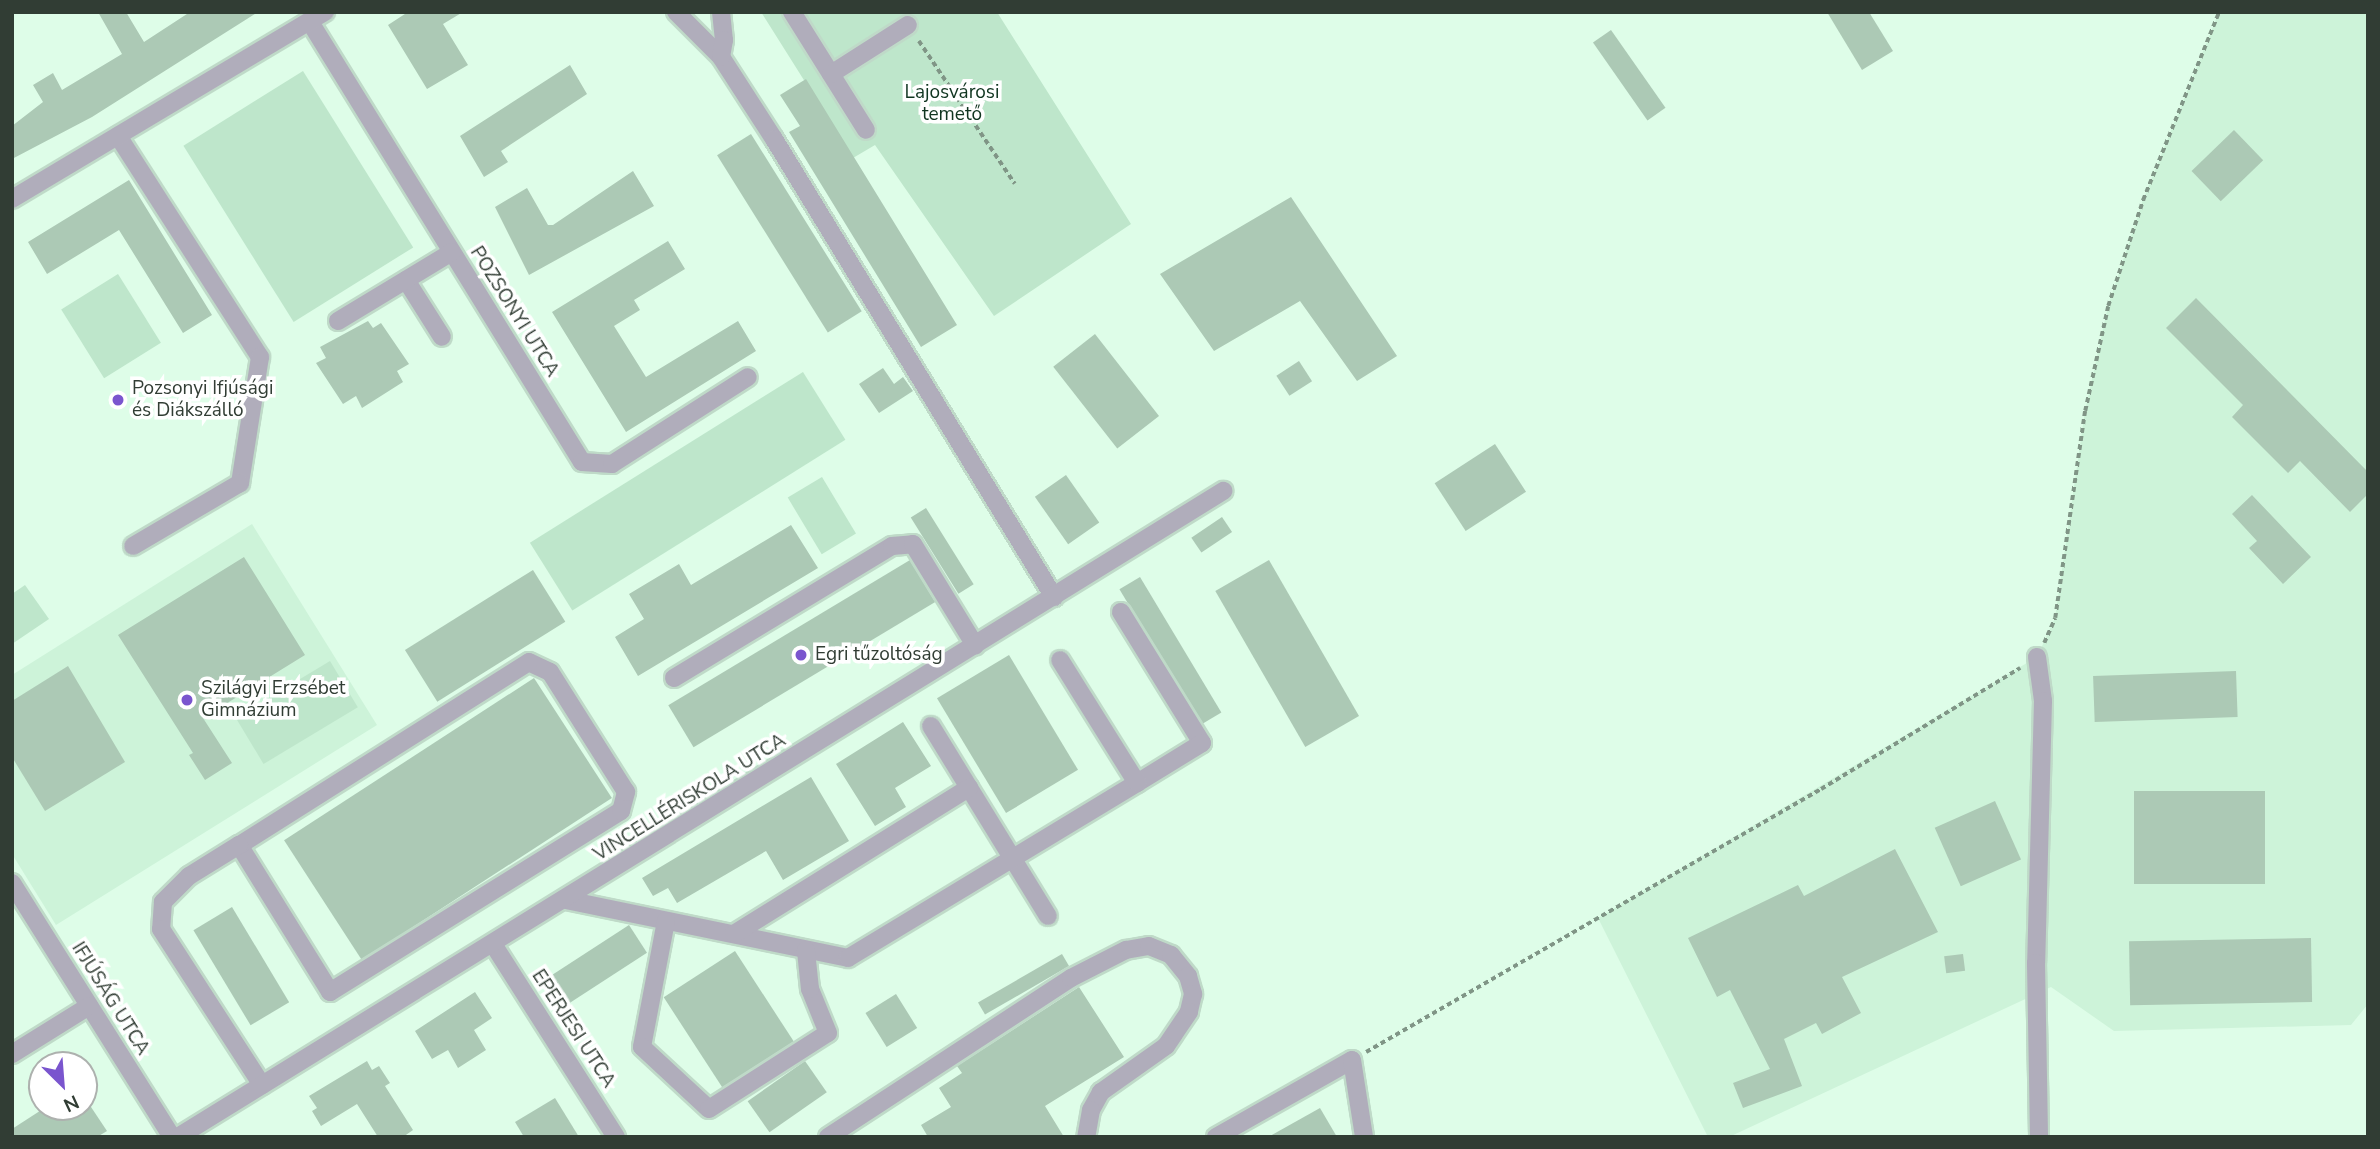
<!DOCTYPE html>
<meta charset="utf-8">
<style>
body{margin:0}
#map{position:relative;width:2380px;height:1149px;overflow:hidden;background:#defde8;font-family:"Nunito Sans",sans-serif}
div>[style]{position:absolute}
.built>*{inset:0;background:#cdf3d9}
.green>*{inset:0;background:#bee6cb;transform-origin:0 0}
.building>*{inset:0;background:#acc9b5;transform-origin:0 0}
.path>*{height:3.5px;margin-top:-1.75px;transform-origin:0;background:repeating-linear-gradient(90deg,#809586 0 5px,transparent 0 8.5px)}
.roads{filter:drop-shadow(2px 0 #bfdac8) drop-shadow(-2px 0 #bfdac8) drop-shadow(0 2px #bfdac8) drop-shadow(0 -2px #bfdac8)}
.minor>*{height:18px;margin:-9px;padding:0 9px;transform-origin:9px;border-radius:9px;background:#b0adbb}
.dots>*{width:19px;height:19px;translate:-50% -50%;box-sizing:border-box;border:4px solid #fff;border-radius:50%}
span{translate:-50% -50%;white-space:nowrap;text-align:center;line-height:1.15;-webkit-text-stroke:7px #fff;paint-order:stroke}
.park-label{font-size:19px;color:#103520}
.street-label{font-size:19px;color:#313d34}
.poi-label{font-size:19px;color:#313d34}
.left{translate:0 -50%;text-align:left}
.frame{position:absolute;inset:0;border:14px solid #313d34;pointer-events:none}
.north{position:absolute;left:28px;top:1051px;width:70px;height:70px;box-sizing:border-box;background:#fff;border:2px solid #adb1ae;border-radius:50%;rotate:155deg;font-size:19px;font-weight:700;line-height:28px;text-align:center;color:#313d34}
.north::after{content:'';display:block;margin:auto;width:24px;height:32px;background:#7a55ce;clip-path:polygon(50% 0,100% 100%,50% 72%,0 100%)}
</style>
<div id="map">
<div class="built">
<i style="clip-path:polygon(2219px 12px,2368px 12px,2368px 1004px,2351px 1025px,2114px 1031px,2051px 987px,1729px 1137px,1708px 1137px,1598px 918px,2037px 657px,2055px 618px,2085px 411px,2108px 306px,2143px 200px)"></i>
<i style="clip-path:polygon(252px 524px,377px 725px,56px 925px,12px 854px,12px 675px)"></i>
</div>
<div class="green">
<i style="clip-path:polygon(761px 12px,997px 12px,1131px 224px,994px 316px,875px 145px,853px 158px)"></i>
<i style="left:303px;top:71px;width:208px;height:141px;rotate:58deg"></i>
<i style="left:118px;top:274px;width:81px;height:67px;rotate:58deg"></i>
<i style="left:803px;top:372px;width:80px;height:322px;rotate:58deg"></i>
<i style="left:822px;top:477px;width:66px;height:40px;rotate:59deg"></i>
<i style="clip-path:polygon(25px 585px,49px 619px,12px 644px,12px 594px)"></i>
<i style="left:330px;top:661px;width:54px;height:110px;rotate:59deg"></i>
</div>
<div class="building">
<i style="clip-path:polygon(98px 12px,126px 12px,144px 42px,190px 12px,258px 12px,92px 117px,12px 159px,12px 126px,43px 102px,33px 85px,53px 73px,62px 90px,122px 54px)"></i>
<i style="clip-path:polygon(408px 12px,463px 12px,443px 24px,468px 65px,427px 89px,388px 25px)"></i>
<i style="clip-path:polygon(1827px 12px,1869px 12px,1893px 51px,1862px 70px)"></i>
<i style="left:1611px;top:30px;width:95px;height:22px;rotate:55deg"></i>
<i style="clip-path:polygon(570px 65px,587px 94px,501px 151px,508px 162px,484px 177px,460px 136px)"></i>
<i style="clip-path:polygon(806px 79px,957px 325px,921px 347px,789px 132px,800px 126px,780px 95px)"></i>
<i style="left:2234px;top:130px;width:42px;height:59px;rotate:46deg"></i>
<i style="left:751px;top:134px;width:209px;height:40px;rotate:58deg"></i>
<i style="clip-path:polygon(633px 171px,654px 206px,529px 275px,495px 207px,527px 188px,548px 225px,553px 225px)"></i>
<i style="clip-path:polygon(129px 180px,212px 315px,183px 333px,119px 230px,47px 274px,28px 242px)"></i>
<i style="clip-path:polygon(1291px 197px,1397px 356px,1357px 381px,1300px 301px,1214px 351px,1160px 274px)"></i>
<i style="clip-path:polygon(668px 241px,685px 269px,634px 300px,640px 310px,614px 326px,646px 377px,738px 321px,756px 351px,626px 432px,552px 312px)"></i>
<i style="clip-path:polygon(2196px 298px,2368px 472px,2368px 494px,2350px 512px,2300px 461px,2288px 473px,2232px 417px,2243px 405px,2166px 328px)"></i>
<i style="clip-path:polygon(368px 321px,373px 328px,381px 323px,409px 364px,397px 371px,403px 382px,362px 408px,356px 396px,343px 404px,316px 363px,326px 358px,320px 347px)"></i>
<i style="left:1095px;top:334px;width:104px;height:53px;rotate:52deg"></i>
<i style="left:1299px;top:361px;width:24px;height:27px;rotate:57deg"></i>
<i style="clip-path:polygon(883px 368px,894px 384px,903px 377px,913px 391px,879px 413px,859px 384px)"></i>
<i style="left:1495px;top:444px;width:57px;height:72px;rotate:57deg"></i>
<i style="left:1066px;top:475px;width:58px;height:38px;rotate:55deg"></i>
<i style="clip-path:polygon(2252px 495px,2311px 557px,2283px 584px,2249px 548px,2257px 541px,2232px 514px)"></i>
<i style="left:926px;top:508px;width:90px;height:18px;rotate:58deg"></i>
<i style="left:1222px;top:517px;width:18px;height:37px;rotate:56deg"></i>
<i style="clip-path:polygon(791px 525px,818px 568px,638px 676px,615px 637px,644px 619px,629px 594px,679px 564px,691px 585px)"></i>
<i style="clip-path:polygon(244px 557px,305px 655px,203px 718px,232px 763px,205px 780px,189px 755px,193px 753px,118px 635px)"></i>
<i style="left:910px;top:560px;width:49px;height:282px;rotate:59deg"></i>
<i style="left:1269px;top:560px;width:180px;height:62px;rotate:60deg"></i>
<i style="left:533px;top:570px;width:61px;height:151px;rotate:58deg"></i>
<i style="left:1140px;top:577px;width:158px;height:24px;rotate:59deg"></i>
<i style="left:1009px;top:655px;width:134px;height:84px;rotate:59deg"></i>
<i style="clip-path:polygon(68px 666px,125px 762px,45px 811px,12px 757px,12px 701px)"></i>
<i style="left:2236px;top:671px;width:46px;height:143px;rotate:88deg"></i>
<i style="left:534px;top:678px;width:143px;height:298px;rotate:57deg"></i>
<i style="clip-path:polygon(903px 722px,931px 766px,895px 788px,906px 807px,875px 826px,836px 764px)"></i>
<i style="clip-path:polygon(811px 777px,849px 841px,783px 880px,766px 851px,677px 903px,668px 888px,653px 896px,642px 878px)"></i>
<i style="left:2265px;top:791px;width:93px;height:131px;rotate:90deg"></i>
<i style="left:1995px;top:801px;width:64px;height:66px;rotate:66deg"></i>
<i style="clip-path:polygon(1895px 849px,1938px 932px,1842px 977px,1861px 1013px,1822px 1034px,1816px 1023px,1784px 1039px,1802px 1086px,1743px 1108px,1733px 1083px,1770px 1069px,1730px 990px,1717px 997px,1688px 938px,1798px 885px,1804px 896px)"></i>
<i style="left:232px;top:907px;width:111px;height:45px;rotate:59deg"></i>
<i style="left:629px;top:925px;width:33px;height:95px;rotate:57deg"></i>
<i style="left:2311px;top:938px;width:64px;height:182px;rotate:89deg"></i>
<i style="left:735px;top:951px;width:108px;height:85px;rotate:57deg"></i>
<i style="left:1062px;top:954px;width:14px;height:97px;rotate:60deg"></i>
<i style="left:1963px;top:954px;width:17px;height:19px;rotate:83deg"></i>
<i style="clip-path:polygon(1079px 987px,1124px 1057px,1045px 1106px,1064px 1137px,928px 1137px,921px 1125px,951px 1107px,939px 1088px,962px 1073px,957px 1066px)"></i>
<i style="clip-path:polygon(475px 992px,492px 1018px,474px 1030px,486px 1050px,458px 1068px,448px 1050px,432px 1059px,415px 1031px)"></i>
<i style="left:896px;top:994px;width:40px;height:36px;rotate:58deg"></i>
<i style="clip-path:polygon(367px 1061px,372px 1070px,379px 1066px,390px 1083px,385px 1086px,413px 1130px,403px 1137px,378px 1137px,357px 1104px,321px 1126px,312px 1111px,317px 1108px,309px 1096px)"></i>
<i style="left:805px;top:1061px;width:38px;height:70px;rotate:55deg"></i>
<i style="clip-path:polygon(555px 1098px,579px 1137px,524px 1137px,515px 1122px)"></i>
<i style="clip-path:polygon(46px 1107px,91px 1107px,107px 1131px,97px 1137px,12px 1137px,12px 1129px)"></i>
<i style="clip-path:polygon(1320px 1108px,1337px 1137px,1268px 1137px)"></i>
</div>
<div class="path">
<i style="left:919px;top:41px;width:172px;rotate:56.1deg"></i>
<i style="left:2044px;top:643px;width:27px;rotate:-66deg"></i>
<i style="left:2055px;top:618px;width:209px;rotate:-81.8deg"></i>
<i style="left:2085px;top:411px;width:107px;rotate:-77.6deg"></i>
<i style="left:2108px;top:306px;width:112px;rotate:-71.7deg"></i>
<i style="left:2143px;top:200px;width:203px;rotate:-68deg"></i>
<i style="left:1366px;top:1052px;width:526px;rotate:-30.03deg"></i>
<i style="left:1821px;top:789px;width:233px;rotate:-31.3deg"></i>
</div>
<div class="roads">
<div class="minor">
<i style="left:676px;top:12px;width:64px;rotate:45deg"></i>
<i style="left:721px;top:57px;width:98px;rotate:57.1deg"></i>
<i style="left:774px;top:139px;width:537px;rotate:58.56deg"></i>
<i style="left:721px;top:12px;width:28px;rotate:84deg"></i>
<i style="left:724px;top:40px;width:17px;rotate:100deg"></i>
<i style="left:792px;top:12px;width:139px;rotate:57.9deg"></i>
<i style="left:310px;top:22px;width:517px;rotate:58.28deg"></i>
<i style="left:582px;top:462px;width:30px;rotate:4deg"></i>
<i style="left:612px;top:464px;width:161px;rotate:-32.6deg"></i>
<i style="left:831px;top:74px;width:91px;rotate:-32.5deg"></i>
<i style="left:118px;top:136px;width:263px;rotate:57.3deg"></i>
<i style="left:260px;top:357px;width:128px;rotate:99deg"></i>
<i style="left:240px;top:483px;width:124px;rotate:149.5deg"></i>
<i style="left:12px;top:199px;width:365px;rotate:-30.9deg"></i>
<i style="left:406px;top:280px;width:67px;rotate:57.7deg"></i>
<i style="left:338px;top:321px;width:133px;rotate:-31.2deg"></i>
<i style="left:1121px;top:612px;width:154px;rotate:58.3deg"></i>
<i style="left:1202px;top:743px;width:76px;rotate:148.4deg"></i>
<i style="left:2037px;top:657px;width:44px;rotate:82.2deg"></i>
<i style="left:2043px;top:701px;width:262px;rotate:91.5deg"></i>
<i style="left:2036px;top:963px;width:174px;rotate:89deg"></i>
<i style="left:674px;top:678px;width:255px;rotate:-31.2deg"></i>
<i style="left:892px;top:546px;width:21px;rotate:-5deg"></i>
<i style="left:913px;top:544px;width:119px;rotate:58.5deg"></i>
<i style="left:931px;top:726px;width:223px;rotate:58.4deg"></i>
<i style="left:239px;top:845px;width:173px;rotate:58.2deg"></i>
<i style="left:330px;top:992px;width:343px;rotate:-31.9deg"></i>
<i style="left:621px;top:811px;width:20px;rotate:-75deg"></i>
<i style="left:626px;top:792px;width:142px;rotate:-122.3deg"></i>
<i style="left:550px;top:672px;width:23px;rotate:-155deg"></i>
<i style="left:529px;top:662px;width:343px;rotate:147.7deg"></i>
<i style="left:239px;top:845px;width:59px;rotate:148.2deg"></i>
<i style="left:189px;top:876px;width:37px;rotate:135deg"></i>
<i style="left:163px;top:902px;width:27px;rotate:94deg"></i>
<i style="left:161px;top:929px;width:186px;rotate:57.1deg"></i>
<i style="left:12px;top:883px;width:300px;rotate:57.8deg"></i>
<i style="left:566px;top:900px;width:288px;rotate:11.6deg"></i>
<i style="left:848px;top:958px;width:338px;rotate:-31.2deg"></i>
<i style="left:1137px;top:783px;width:145px;rotate:-122deg"></i>
<i style="left:666px;top:921px;width:128px;rotate:100.8deg"></i>
<i style="left:642px;top:1047px;width:91px;rotate:42.8deg"></i>
<i style="left:709px;top:1109px;width:141px;rotate:-32.6deg"></i>
<i style="left:828px;top:1033px;width:48px;rotate:-112.2deg"></i>
<i style="left:810px;top:989px;width:39px;rotate:-96deg"></i>
<i style="left:734px;top:934px;width:277px;rotate:-31.9deg"></i>
<i style="left:493px;top:944px;width:229px;rotate:57.5deg"></i>
<i style="left:12px;top:1054px;width:91px;rotate:-31.9deg"></i>
<i style="left:178px;top:1137px;width:1229px;rotate:-31.72deg"></i>
<i style="left:828px;top:1137px;width:290px;rotate:-33.2deg"></i>
<i style="left:1071px;top:978px;width:62px;rotate:-27deg"></i>
<i style="left:1126px;top:950px;width:23px;rotate:-10deg"></i>
<i style="left:1149px;top:946px;width:24px;rotate:22deg"></i>
<i style="left:1171px;top:955px;width:27px;rotate:51deg"></i>
<i style="left:1188px;top:976px;width:19px;rotate:74deg"></i>
<i style="left:1193px;top:994px;width:18px;rotate:103deg"></i>
<i style="left:1189px;top:1012px;width:41px;rotate:124.1deg"></i>
<i style="left:1166px;top:1046px;width:80px;rotate:144.7deg"></i>
<i style="left:1101px;top:1092px;width:21px;rotate:119deg"></i>
<i style="left:1091px;top:1110px;width:27px;rotate:100deg"></i>
<i style="left:1216px;top:1137px;width:156px;rotate:-29.5deg"></i>
<i style="left:1352px;top:1060px;width:78px;rotate:81.1deg"></i>
</div>
</div>
<div class="dots">
<i style="left:118px;top:400px;background:#7a55ce"></i>
<i style="left:801px;top:655px;background:#7a55ce"></i>
<i style="left:187px;top:700px;background:#7a55ce"></i>
</div>
<div class="park-label">
<span style="left:952px;top:104px">Lajosvárosi<br>temető</span>
</div>
<div class="street-label">
<span style="left:514px;top:312px;rotate:58deg">POZSONYI UTCA</span>
<span style="left:690px;top:798px;rotate:-32deg">VINCELLÉRISKOLA UTCA</span>
<span style="left:110px;top:999px;rotate:58deg">IFJÚSÁG UTCA</span>
<span style="left:573px;top:1029px;rotate:57deg">EPERJESI UTCA</span>
</div>
<div class="poi-label">
<span class="left" style="left:132px;top:400px">Pozsonyi Ifjúsági<br>és Diákszálló</span>
<span class="left" style="left:815px;top:655px">Egri tűzoltóság</span>
<span class="left" style="left:201px;top:700px">Szilágyi Erzsébet<br>Gimnázium</span>
</div>
<div class="frame"></div>
<div class="north">N</div>
</div>
